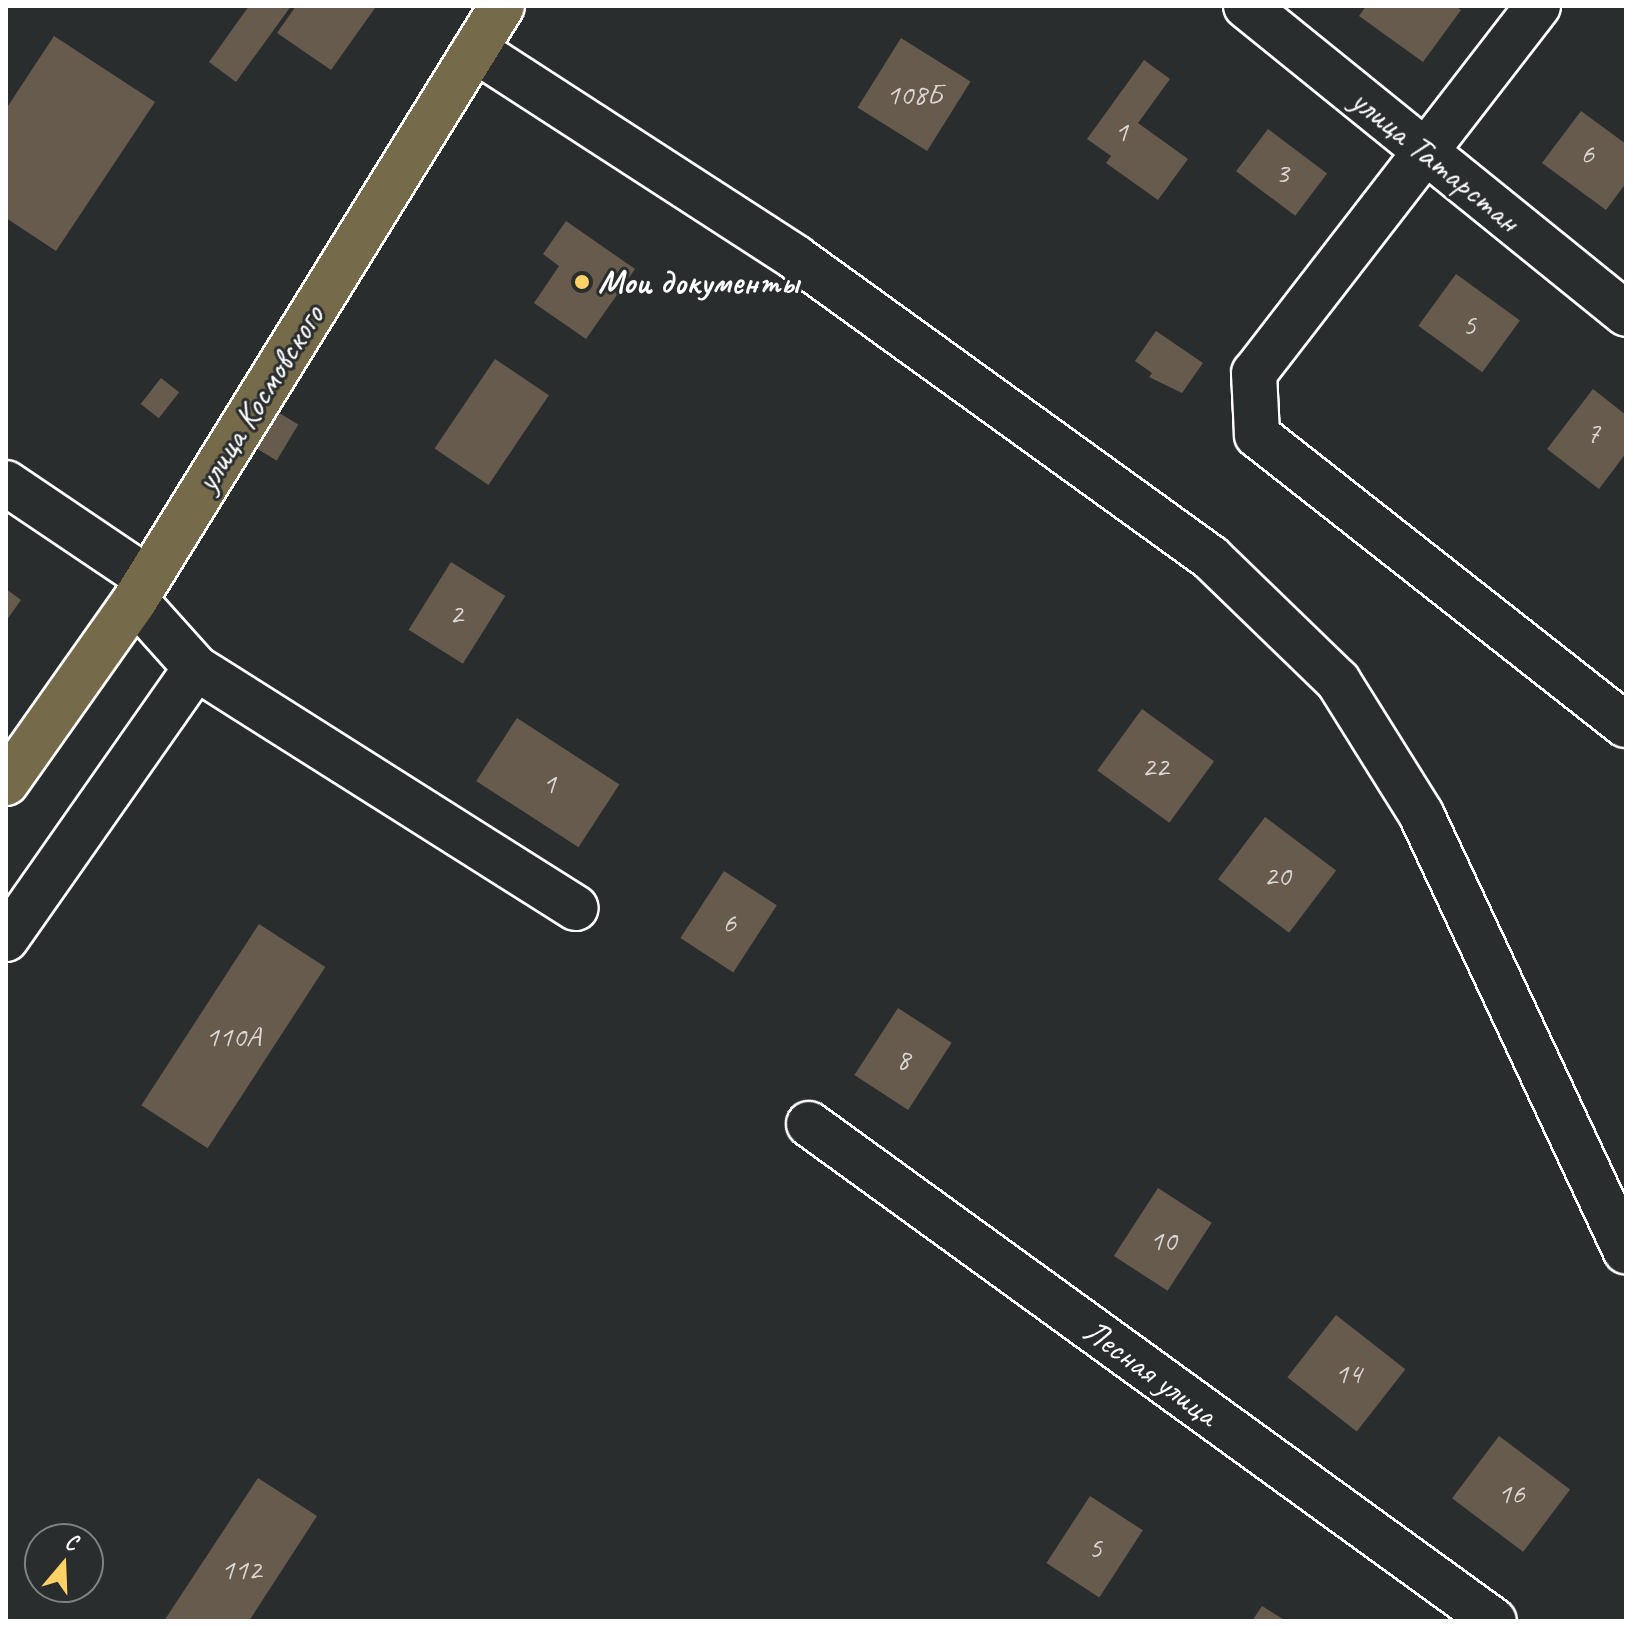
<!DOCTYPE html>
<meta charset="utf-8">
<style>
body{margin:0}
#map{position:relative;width:1632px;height:1627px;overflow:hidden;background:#2a2d2e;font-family:Caveat,sans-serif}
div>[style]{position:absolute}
.building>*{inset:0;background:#675b4e;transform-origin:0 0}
.roads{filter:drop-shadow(2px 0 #fff) drop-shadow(-2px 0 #fff) drop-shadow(0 2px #fff) drop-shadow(0 -2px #fff)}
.minor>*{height:44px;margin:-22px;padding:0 22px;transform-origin:22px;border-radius:22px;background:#2a2d2e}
.major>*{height:44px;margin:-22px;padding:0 22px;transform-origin:22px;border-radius:22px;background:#756b4b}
.dots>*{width:22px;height:22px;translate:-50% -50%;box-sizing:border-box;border:4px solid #2a2d2e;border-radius:50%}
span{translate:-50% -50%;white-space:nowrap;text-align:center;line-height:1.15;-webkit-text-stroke:6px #2a2d2e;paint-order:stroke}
.number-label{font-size:30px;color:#d9d6d3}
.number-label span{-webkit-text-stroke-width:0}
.street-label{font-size:34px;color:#fff}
.poi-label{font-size:34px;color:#fff;font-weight:700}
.left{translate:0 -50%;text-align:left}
.frame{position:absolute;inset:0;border:8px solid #fff;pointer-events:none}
.north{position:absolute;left:24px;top:1523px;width:80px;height:80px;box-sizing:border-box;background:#2a2d2e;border:2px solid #7f8182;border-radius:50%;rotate:19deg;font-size:22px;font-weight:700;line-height:32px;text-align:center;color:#fff}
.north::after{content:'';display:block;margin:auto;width:28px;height:36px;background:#ffd166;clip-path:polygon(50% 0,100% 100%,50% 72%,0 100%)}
</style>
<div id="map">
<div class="building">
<i style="clip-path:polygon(249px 6px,291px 6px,236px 82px,209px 62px)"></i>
<i style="clip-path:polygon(296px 6px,372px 6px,375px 8px,331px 70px,277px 33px)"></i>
<i style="clip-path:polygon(1366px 6px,1456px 6px,1461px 10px,1423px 62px,1359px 16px)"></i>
<i style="clip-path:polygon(54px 36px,155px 102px,56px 251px,6px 218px,6px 109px)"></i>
<i style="left:901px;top:38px;width:82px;height:82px;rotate:32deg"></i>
<i style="clip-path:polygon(1144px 60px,1170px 79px,1138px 123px,1188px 159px,1158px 200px,1106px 163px,1111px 156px,1087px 139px)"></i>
<i style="clip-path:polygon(1581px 111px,1626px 144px,1626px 183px,1606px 210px,1542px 163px)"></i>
<i style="left:1268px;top:129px;width:74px;height:53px;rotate:37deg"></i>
<i style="clip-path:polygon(566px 221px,635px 269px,586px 339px,534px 303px,559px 266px,543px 254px)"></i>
<i style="left:1456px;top:274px;width:79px;height:64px;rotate:36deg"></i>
<i style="clip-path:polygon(1156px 331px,1203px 363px,1182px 393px,1149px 377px,1152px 373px,1135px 361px)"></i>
<i style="left:495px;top:359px;width:65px;height:108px;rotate:34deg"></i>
<i style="left:161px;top:378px;width:23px;height:33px;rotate:38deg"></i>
<i style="clip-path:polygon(1593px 389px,1626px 415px,1626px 453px,1599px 489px,1547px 449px)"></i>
<i style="left:276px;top:411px;width:26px;height:42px;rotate:31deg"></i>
<i style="left:451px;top:562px;width:64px;height:80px;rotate:32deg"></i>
<i style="clip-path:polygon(6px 589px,21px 600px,6px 621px)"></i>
<i style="left:1142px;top:709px;width:89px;height:76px;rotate:36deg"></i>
<i style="left:517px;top:718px;width:122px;height:75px;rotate:33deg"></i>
<i style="left:1265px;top:817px;width:89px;height:78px;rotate:37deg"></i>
<i style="left:724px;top:871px;width:63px;height:80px;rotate:33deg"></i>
<i style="left:259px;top:924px;width:79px;height:216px;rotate:33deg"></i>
<i style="left:898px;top:1008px;width:64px;height:80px;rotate:33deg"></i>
<i style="left:1158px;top:1188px;width:64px;height:81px;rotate:33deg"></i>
<i style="left:1336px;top:1315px;width:88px;height:79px;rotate:38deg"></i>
<i style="left:1499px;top:1436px;width:89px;height:78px;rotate:37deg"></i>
<i style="clip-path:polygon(258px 1478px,317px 1516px,249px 1621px,164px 1621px)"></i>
<i style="left:1090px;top:1496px;width:63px;height:80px;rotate:33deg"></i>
<i style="clip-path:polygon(1262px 1606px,1286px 1621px,1252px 1621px)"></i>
</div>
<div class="roads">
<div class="minor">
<i style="left:1246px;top:6px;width:489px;rotate:39deg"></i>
<i style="left:1538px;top:6px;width:464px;rotate:127.7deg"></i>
<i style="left:1254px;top:373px;width:62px;rotate:87.2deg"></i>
<i style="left:1257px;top:435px;width:469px;rotate:38.2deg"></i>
<i style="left:475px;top:50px;width:382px;rotate:32.9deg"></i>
<i style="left:796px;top:258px;width:512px;rotate:35.86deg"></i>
<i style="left:1211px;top:558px;width:177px;rotate:44.1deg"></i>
<i style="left:1338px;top:681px;width:157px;rotate:58deg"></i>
<i style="left:1421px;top:814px;width:483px;rotate:64.9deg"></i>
<i style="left:6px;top:483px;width:170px;rotate:34deg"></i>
<i style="left:196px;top:668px;width:449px;rotate:32.3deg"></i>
<i style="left:6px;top:939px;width:331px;rotate:-55deg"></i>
<i style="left:196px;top:668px;width:91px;rotate:-131.9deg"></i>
<i style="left:809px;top:1124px;width:846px;rotate:35.96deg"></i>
</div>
<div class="major">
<i style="left:6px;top:783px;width:224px;rotate:-54.8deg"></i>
<i style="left:135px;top:600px;width:698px;rotate:-58.29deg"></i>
</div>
</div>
<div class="dots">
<i style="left:582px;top:282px;background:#ffd166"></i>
</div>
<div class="number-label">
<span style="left:914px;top:94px">108Б</span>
<span style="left:1121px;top:131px">1</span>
<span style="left:1587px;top:153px">6</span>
<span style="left:1282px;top:172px">3</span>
<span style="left:1469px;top:324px">5</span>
<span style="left:1593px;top:432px">7</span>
<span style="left:456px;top:613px">2</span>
<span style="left:1155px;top:766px">22</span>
<span style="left:549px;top:783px">1</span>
<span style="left:1277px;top:875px">20</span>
<span style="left:729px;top:922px">6</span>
<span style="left:233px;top:1036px">110А</span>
<span style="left:903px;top:1059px">8</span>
<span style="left:1163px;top:1240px">10</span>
<span style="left:1348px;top:1373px">14</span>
<span style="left:1511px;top:1493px">16</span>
<span style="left:1095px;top:1547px">5</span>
<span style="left:241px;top:1569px">112</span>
</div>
<div class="street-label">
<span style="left:1436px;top:160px;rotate:39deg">улица Татарстан</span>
<span style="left:259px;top:398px;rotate:-58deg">улица Космовского</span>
<span style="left:1151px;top:1372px;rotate:36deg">Лесная улица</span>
</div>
<div class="poi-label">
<span class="left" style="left:598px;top:282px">Мои документы</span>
</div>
<div class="frame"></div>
<div class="north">С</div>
</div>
